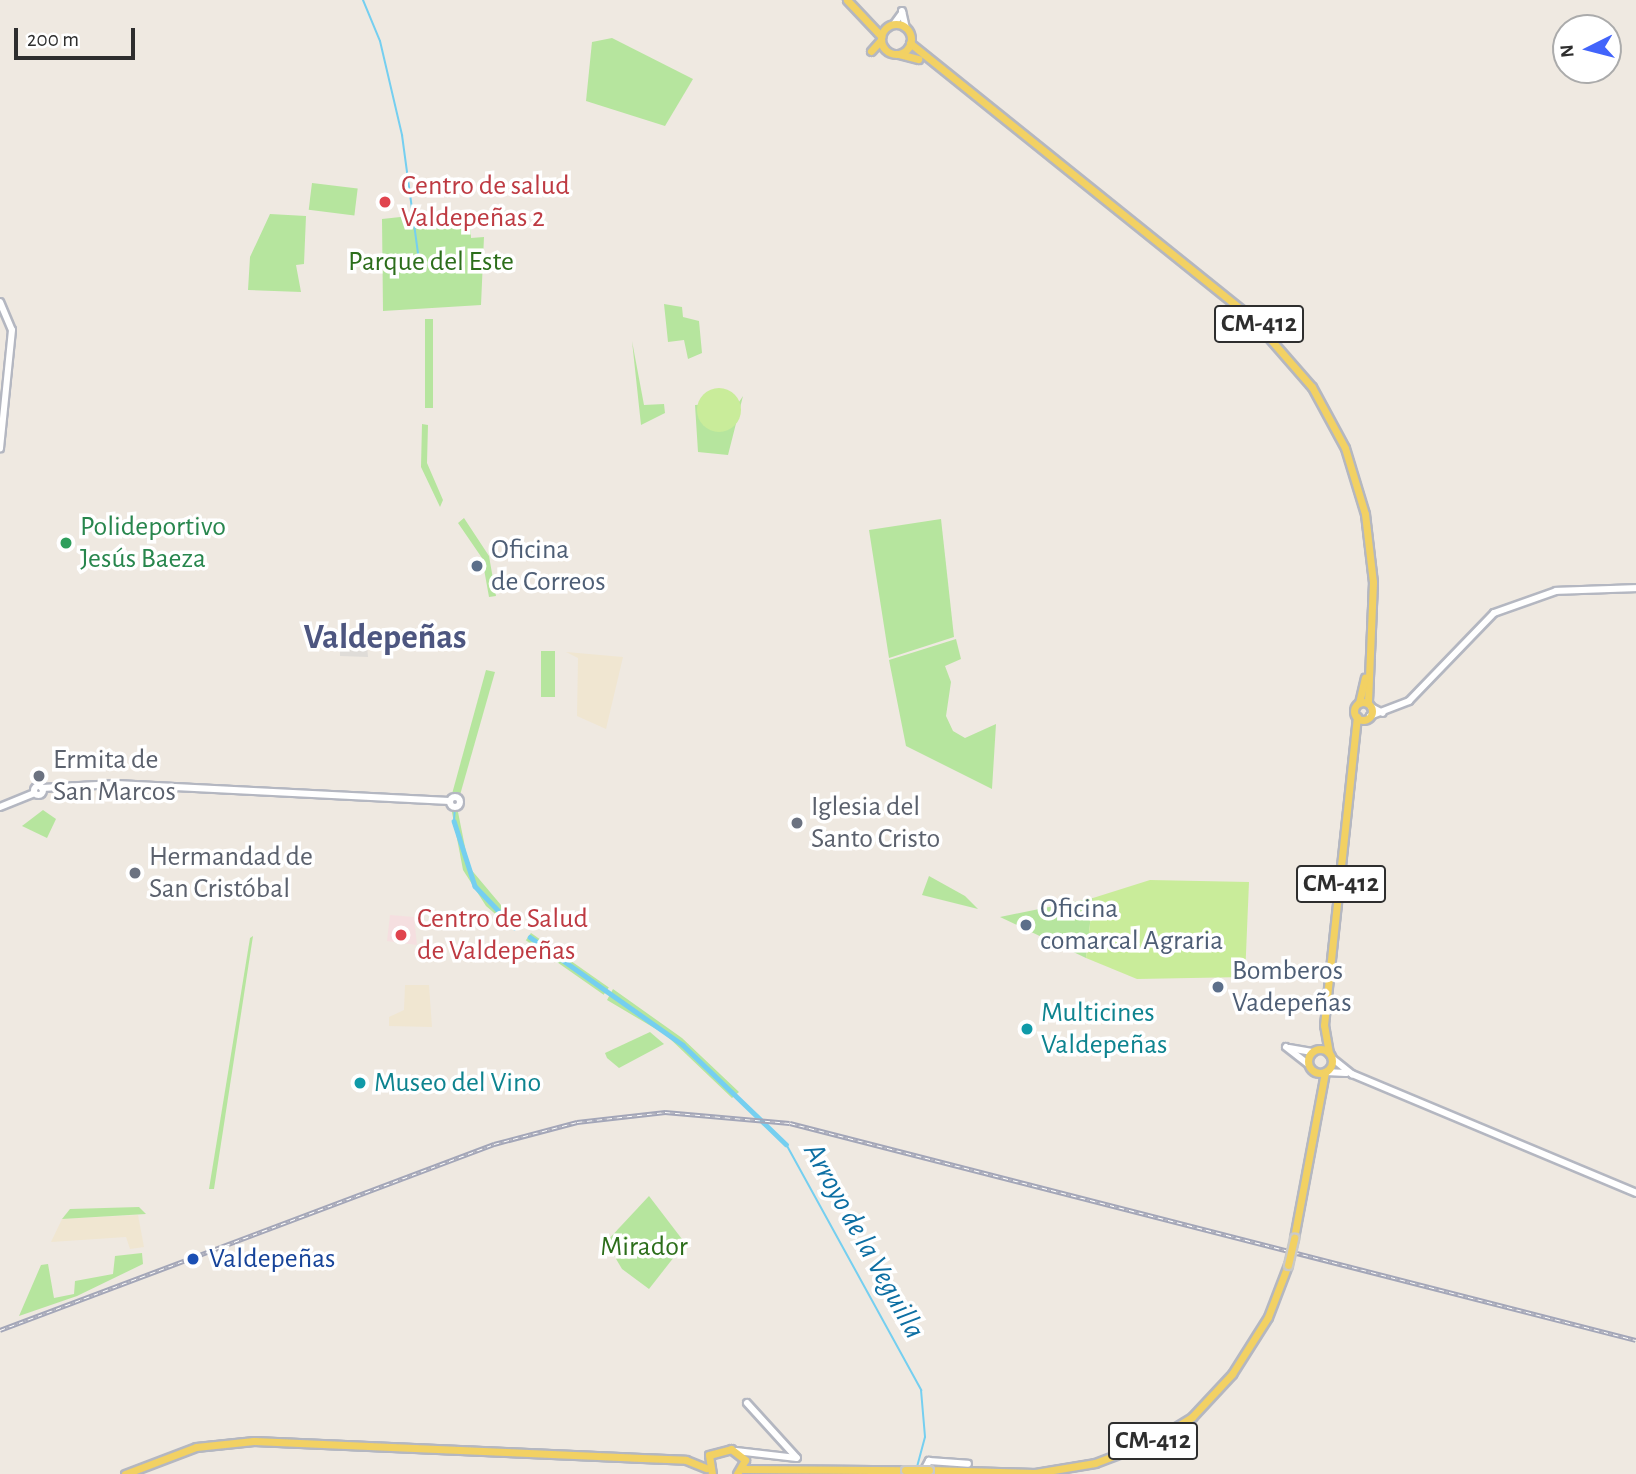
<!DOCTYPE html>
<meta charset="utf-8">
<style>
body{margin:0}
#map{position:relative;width:1636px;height:1474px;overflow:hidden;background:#efe9e1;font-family:"Alegreya Sans",sans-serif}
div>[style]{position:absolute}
.education>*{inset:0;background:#f0e6d1}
.medical>*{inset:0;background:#f5dfe0}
.green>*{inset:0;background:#b6e59e;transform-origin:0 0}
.pitch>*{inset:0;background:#c9ec9a}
.round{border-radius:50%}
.plaza>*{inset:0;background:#dfdcd8}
.stream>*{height:2px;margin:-1px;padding:0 1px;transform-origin:1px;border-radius:1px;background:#75cff0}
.canal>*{height:4.5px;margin:-2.25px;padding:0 2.25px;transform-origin:2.25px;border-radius:2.25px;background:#75cff0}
.roads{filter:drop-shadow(2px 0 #b4b7c1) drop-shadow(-2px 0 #b4b7c1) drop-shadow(0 2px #b4b7c1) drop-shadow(0 -2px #b4b7c1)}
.secondary>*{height:6px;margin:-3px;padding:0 3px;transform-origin:3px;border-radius:3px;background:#fff}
.secondary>.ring{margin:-3px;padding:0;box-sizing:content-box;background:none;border:6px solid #fff;border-radius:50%}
.primary>*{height:7px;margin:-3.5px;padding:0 3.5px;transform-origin:3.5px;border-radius:3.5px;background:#f2d163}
.primary>.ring{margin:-3.5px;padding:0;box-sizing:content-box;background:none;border:7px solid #f2d163;border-radius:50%}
.rail>*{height:4.5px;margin-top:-2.25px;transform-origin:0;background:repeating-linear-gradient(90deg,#fff 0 5px,#a3a6b8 0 10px);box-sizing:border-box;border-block:2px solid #a3a6b8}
.bridges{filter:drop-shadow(2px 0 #c9c9c9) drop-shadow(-2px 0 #c9c9c9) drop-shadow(0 2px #c9c9c9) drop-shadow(0 -2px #c9c9c9)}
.primary-bridge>*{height:7px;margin:-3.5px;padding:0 3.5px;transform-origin:3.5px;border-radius:3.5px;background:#f2d163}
.dots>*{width:19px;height:19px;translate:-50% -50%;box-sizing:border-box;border:4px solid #fff;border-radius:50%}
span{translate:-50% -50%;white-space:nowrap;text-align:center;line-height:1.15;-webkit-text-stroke:7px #fff;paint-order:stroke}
.shield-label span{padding:2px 5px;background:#fff;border:2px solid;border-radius:5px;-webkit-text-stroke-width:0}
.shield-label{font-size:26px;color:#2e2e2e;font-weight:700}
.health-label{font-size:28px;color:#be3a42}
.left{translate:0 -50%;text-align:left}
.park-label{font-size:28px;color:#2c6e1b}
.leisure-label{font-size:28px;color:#27864d}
.service-label{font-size:28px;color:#4e5e75}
.worship-label{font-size:28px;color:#5b616d}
.culture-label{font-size:28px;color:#0d838f}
.transit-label{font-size:28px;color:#164399}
.water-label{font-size:30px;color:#0d6fa3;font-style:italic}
.district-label{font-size:35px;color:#4d5680;font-weight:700}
.north{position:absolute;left:1552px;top:14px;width:70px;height:70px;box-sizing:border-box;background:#fff;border:2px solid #ababab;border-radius:50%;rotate:264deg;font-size:19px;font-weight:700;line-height:28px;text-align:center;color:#2e2e2e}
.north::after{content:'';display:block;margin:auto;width:24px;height:32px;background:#4264fb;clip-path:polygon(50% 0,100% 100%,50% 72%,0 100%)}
.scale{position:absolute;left:14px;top:28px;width:121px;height:32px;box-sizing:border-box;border:4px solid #2e2e2e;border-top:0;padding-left:9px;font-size:21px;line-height:24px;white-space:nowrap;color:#2e2e2e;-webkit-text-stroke:5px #fff;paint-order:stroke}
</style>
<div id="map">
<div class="education">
<i style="clip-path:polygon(566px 652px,623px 657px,606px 729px,577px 716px,578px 658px)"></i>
<i style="clip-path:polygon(405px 985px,429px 985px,432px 1027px,389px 1026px,389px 1017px,404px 1010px)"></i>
<i style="clip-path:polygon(138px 1215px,144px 1247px,130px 1249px,126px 1237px,51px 1242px,62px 1219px)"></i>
</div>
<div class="medical">
<i style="clip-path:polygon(390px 915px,414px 917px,417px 945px,387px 941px)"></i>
</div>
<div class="green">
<i style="clip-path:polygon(612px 38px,693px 79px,665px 126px,586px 101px,592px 42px)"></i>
<i style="left:312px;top:183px;width:46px;height:27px;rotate:7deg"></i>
<i style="clip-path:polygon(270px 214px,306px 216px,304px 264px,296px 265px,301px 292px,248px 290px,250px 257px)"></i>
<i style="clip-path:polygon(419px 215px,470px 216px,471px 238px,484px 237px,481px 305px,383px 311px,382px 219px)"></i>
<i style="clip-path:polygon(664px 304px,682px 307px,683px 317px,699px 321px,702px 353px,688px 359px,684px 340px,668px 342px)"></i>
<i style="left:425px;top:319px;width:8px;height:89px"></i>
<i style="clip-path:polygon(632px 341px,644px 405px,664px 404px,665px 413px,641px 425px)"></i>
<i style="clip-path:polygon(743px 396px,728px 455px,698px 452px,695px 405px,739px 402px)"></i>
<i style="clip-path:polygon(422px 424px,428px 425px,427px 463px,443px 500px,440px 507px,421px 467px)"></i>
<i style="clip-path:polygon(464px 518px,489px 556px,496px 596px,489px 597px,482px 558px,458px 523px)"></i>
<i style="clip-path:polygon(941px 519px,954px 637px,889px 658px,869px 530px)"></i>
<i style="clip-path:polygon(956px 639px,961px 659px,945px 666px,951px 682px,946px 716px,953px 731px,965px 738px,996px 724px,992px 789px,906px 746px,889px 660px)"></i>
<i style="left:541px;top:651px;width:14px;height:46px"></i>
<i style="clip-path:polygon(486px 670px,495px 672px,460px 795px,452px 794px)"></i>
<i style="clip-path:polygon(451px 807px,457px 807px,469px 867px,517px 924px,514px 930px,486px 906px,463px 870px)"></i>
<i style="clip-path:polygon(43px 810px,56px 819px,47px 838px,22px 826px)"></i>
<i style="clip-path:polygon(929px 876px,965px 896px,978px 909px,922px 895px)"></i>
<i style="clip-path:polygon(1093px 898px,1086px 958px,1000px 917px)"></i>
<i style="left:531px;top:933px;width:95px;height:9px;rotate:35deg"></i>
<i style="clip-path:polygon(253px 936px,214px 1189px,209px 1189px,250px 938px)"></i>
<i style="clip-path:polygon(613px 989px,682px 1038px,739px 1092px,732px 1098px,666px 1035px,607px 1000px)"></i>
<i style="clip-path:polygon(650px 1032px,664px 1044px,619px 1068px,607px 1058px,605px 1053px)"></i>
<i style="clip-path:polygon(649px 1196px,685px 1243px,649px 1289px,622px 1269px,606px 1242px)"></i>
<i style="clip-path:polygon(139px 1207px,146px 1214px,62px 1219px,70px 1209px)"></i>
<i style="clip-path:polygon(142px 1253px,143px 1264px,77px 1296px,19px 1316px,41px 1265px,48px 1264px,54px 1298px,74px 1294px,75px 1281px,113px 1274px,115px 1256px)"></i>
</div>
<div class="pitch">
<i class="round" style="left:697px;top:388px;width:44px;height:44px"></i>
<i style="clip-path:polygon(1150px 880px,1249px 882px,1245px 977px,1137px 979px,1086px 958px,1093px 898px)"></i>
</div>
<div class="plaza">
<i style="clip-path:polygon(340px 627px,366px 634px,368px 657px,340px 656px)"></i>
</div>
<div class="stream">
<i style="left:363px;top:0;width:44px;rotate:67.5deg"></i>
<i style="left:380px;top:41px;width:97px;rotate:76.8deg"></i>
<i style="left:402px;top:135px;width:135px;rotate:82.3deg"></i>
<i style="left:454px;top:821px;width:13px;rotate:-86deg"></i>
<i style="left:786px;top:1144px;width:281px;rotate:61.2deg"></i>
<i style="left:921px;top:1390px;width:47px;rotate:85.1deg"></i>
<i style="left:925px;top:1437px;width:31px;rotate:105deg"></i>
</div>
<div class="canal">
<i style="left:454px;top:821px;width:68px;rotate:72.1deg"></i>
<i style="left:475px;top:886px;width:57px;rotate:46.4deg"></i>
<i style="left:530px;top:937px;width:187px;rotate:35.2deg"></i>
<i style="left:683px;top:1045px;width:143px;rotate:43.9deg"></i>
</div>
<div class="roads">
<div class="secondary">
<i style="left:902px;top:11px;width:17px;rotate:77deg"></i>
<i style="left:894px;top:24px;width:14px;rotate:-54deg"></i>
<i style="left:0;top:302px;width:30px;rotate:67deg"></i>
<i style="left:12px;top:330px;width:119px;rotate:95.8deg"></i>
<i style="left:1371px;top:707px;width:13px;rotate:27deg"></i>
<i style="left:1370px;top:716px;width:42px;rotate:-21deg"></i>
<i style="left:1409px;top:701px;width:122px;rotate:-46deg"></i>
<i style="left:1494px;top:613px;width:66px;rotate:-19.5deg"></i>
<i style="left:1556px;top:591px;width:80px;rotate:-2.1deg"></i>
<i class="ring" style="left:33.5px;top:785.5px;width:3px;height:3px"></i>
<i style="left:42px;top:788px;width:74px;rotate:-3.1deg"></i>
<i style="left:116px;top:784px;width:334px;rotate:2.9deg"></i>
<i class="ring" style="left:450px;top:797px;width:4px;height:4px"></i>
<i style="left:0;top:807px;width:37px;rotate:-22deg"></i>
<i style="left:1286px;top:1047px;width:28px;rotate:38deg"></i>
<i style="left:1289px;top:1048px;width:22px;rotate:10deg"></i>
<i style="left:1332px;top:1058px;width:26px;rotate:39deg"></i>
<i style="left:1352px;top:1074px;width:308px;rotate:22.7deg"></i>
<i style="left:1326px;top:1072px;width:20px;rotate:3deg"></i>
<i style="left:747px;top:1403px;width:74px;rotate:47.7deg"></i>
<i style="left:736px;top:1451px;width:61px;rotate:6.5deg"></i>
<i style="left:922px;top:1474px;width:15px;rotate:-62deg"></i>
<i style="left:929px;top:1461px;width:39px;rotate:4deg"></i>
</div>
<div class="primary">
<i style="left:847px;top:0;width:50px;rotate:46.6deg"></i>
<i class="ring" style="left:881px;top:24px;width:23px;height:23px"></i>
<i style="left:910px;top:43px;width:436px;rotate:38.8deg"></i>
<i style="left:1250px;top:316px;width:94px;rotate:48.9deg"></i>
<i style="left:1312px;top:387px;width:69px;rotate:61.6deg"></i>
<i style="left:1345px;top:448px;width:69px;rotate:73.1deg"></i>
<i style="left:1365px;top:514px;width:68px;rotate:83.3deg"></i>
<i style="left:1373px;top:582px;width:121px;rotate:92.4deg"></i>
<i style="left:871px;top:51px;width:15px;rotate:-48deg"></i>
<i style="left:899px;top:54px;width:20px;rotate:15deg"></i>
<i class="ring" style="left:1354px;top:702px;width:11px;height:11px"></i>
<i style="left:1359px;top:703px;width:26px;rotate:-77deg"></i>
<i class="ring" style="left:1308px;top:1049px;width:17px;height:17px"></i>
<i style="left:1329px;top:1053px;width:28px;rotate:-100deg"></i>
<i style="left:1324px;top:1025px;width:310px;rotate:-83.9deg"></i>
<i style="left:1294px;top:1238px;width:168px;rotate:-79.4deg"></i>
<i style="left:743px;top:1469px;width:162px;rotate:0.4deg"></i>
<i style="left:929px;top:1470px;width:106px;rotate:1.6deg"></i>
<i style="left:1035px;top:1473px;width:61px;rotate:-9.5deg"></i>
<i style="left:1095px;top:1463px;width:62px;rotate:-20.8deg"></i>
<i style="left:1153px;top:1441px;width:46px;rotate:-31.6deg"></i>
<i style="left:1192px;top:1417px;width:59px;rotate:-47.1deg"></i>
<i style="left:1232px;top:1374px;width:67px;rotate:-57.7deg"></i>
<i style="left:1268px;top:1317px;width:56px;rotate:-69deg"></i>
<i style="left:125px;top:1474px;width:76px;rotate:-20.8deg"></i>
<i style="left:196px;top:1447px;width:58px;rotate:-5.9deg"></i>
<i style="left:254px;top:1441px;width:432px;rotate:2.5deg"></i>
<i style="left:686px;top:1460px;width:22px;rotate:22deg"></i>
<i style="left:712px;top:1474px;width:19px;rotate:-99deg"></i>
<i style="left:709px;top:1455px;width:23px;rotate:-15deg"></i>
<i style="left:731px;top:1449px;width:18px;rotate:38deg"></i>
<i style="left:745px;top:1460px;width:16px;rotate:120deg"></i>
</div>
</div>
<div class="rail">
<i style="left:0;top:1330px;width:528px;rotate:-20.63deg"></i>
<i style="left:494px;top:1144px;width:86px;rotate:-14.8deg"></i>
<i style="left:577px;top:1122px;width:89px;rotate:-6.5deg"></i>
<i style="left:665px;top:1112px;width:125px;rotate:5deg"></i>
<i style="left:790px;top:1123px;width:873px;rotate:14.39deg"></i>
</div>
<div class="bridges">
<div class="primary-bridge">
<i style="left:1288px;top:1265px;width:28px;rotate:-77deg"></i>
<i style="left:905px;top:1470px;width:24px"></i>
</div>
</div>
<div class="dots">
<i style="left:385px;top:202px;background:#e0444e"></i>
<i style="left:66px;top:543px;background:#2e9e5b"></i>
<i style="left:477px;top:566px;background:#5c6f8a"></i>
<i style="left:39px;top:776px;background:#6b7280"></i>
<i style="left:797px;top:823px;background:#6b7280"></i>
<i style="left:135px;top:873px;background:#6b7280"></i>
<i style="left:1026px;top:925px;background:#5c6f8a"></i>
<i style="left:401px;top:935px;background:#e0444e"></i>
<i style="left:1218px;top:987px;background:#5c6f8a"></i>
<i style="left:1027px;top:1029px;background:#0f9aa8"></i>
<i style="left:360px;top:1083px;background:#0f9aa8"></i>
<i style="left:193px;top:1259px;background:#1a4fb4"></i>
</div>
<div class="shield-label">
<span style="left:1259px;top:324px">CM-412</span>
<span style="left:1341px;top:884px">CM-412</span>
<span style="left:1153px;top:1441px">CM-412</span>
</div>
<div class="health-label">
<span class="left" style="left:401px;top:202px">Centro de salud<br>Valdepeñas 2</span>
<span class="left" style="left:417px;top:935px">Centro de Salud<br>de Valdepeñas</span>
</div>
<div class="park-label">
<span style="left:431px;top:262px">Parque del Este</span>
<span style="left:644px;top:1247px">Mirador</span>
</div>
<div class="leisure-label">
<span class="left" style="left:80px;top:543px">Polideportivo<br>Jesús Baeza</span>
</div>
<div class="service-label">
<span class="left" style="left:491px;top:566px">Oficina<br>de Correos</span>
<span class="left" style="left:1040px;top:925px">Oficina<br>comarcal Agraria</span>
<span class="left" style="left:1232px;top:987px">Bomberos<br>Vadepeñas</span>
</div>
<div class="worship-label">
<span class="left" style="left:53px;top:776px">Ermita de<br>San Marcos</span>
<span class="left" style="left:811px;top:823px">Iglesia del<br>Santo Cristo</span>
<span class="left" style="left:149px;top:873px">Hermandad de<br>San Cristóbal</span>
</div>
<div class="culture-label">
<span class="left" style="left:1041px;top:1029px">Multicines<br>Valdepeñas</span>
<span class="left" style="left:374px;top:1083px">Museo del Vino</span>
</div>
<div class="transit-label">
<span class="left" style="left:209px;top:1259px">Valdepeñas</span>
</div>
<div class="water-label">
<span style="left:864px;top:1241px;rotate:61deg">Arroyo de la Veguilla</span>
</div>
<div class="district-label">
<span style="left:385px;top:638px">Valdepeñas</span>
</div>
<div class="north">N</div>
<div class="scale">200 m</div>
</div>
